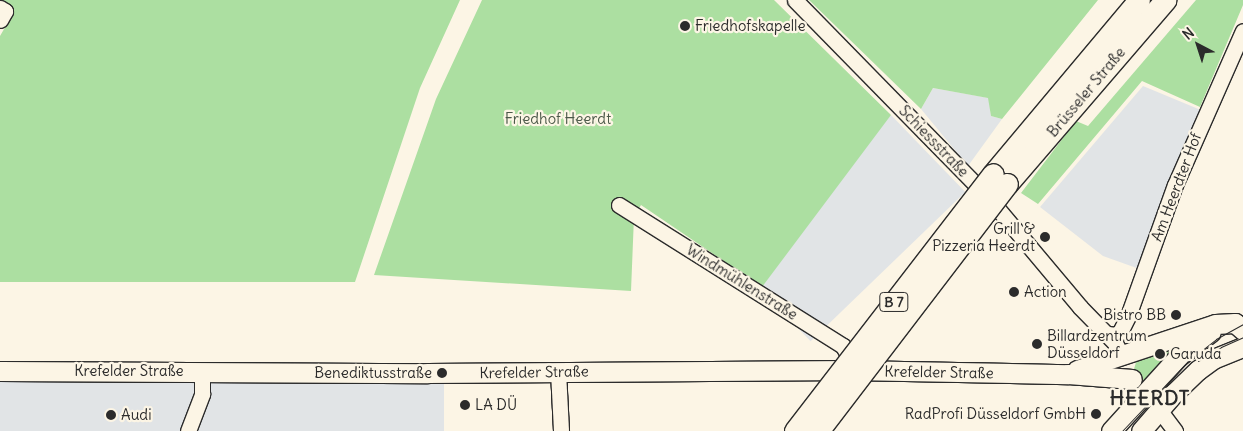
<!DOCTYPE html>
<meta charset="utf-8">
<style>
body{margin:0}
#map{position:relative;width:1243px;height:431px;overflow:hidden;background:#fcf5e5;font-family:Delius,sans-serif}
div>[style]{position:absolute}
.built>*{inset:0;background:#e1e4e6;transform-origin:0 0}
.green>*{inset:0;background:#acdfa1}
.roads{filter:drop-shadow(1px 0 #2b2b2b) drop-shadow(-1px 0 #2b2b2b) drop-shadow(0 1px #2b2b2b) drop-shadow(0 -1px #2b2b2b)}
.minor>*{height:15px;margin:-7.5px;padding:0 7.5px;transform-origin:7.5px;border-radius:7.5px;background:#fcf5e5}
.major>*{height:19px;margin:-9.5px;padding:0 9.5px;transform-origin:9.5px;border-radius:9.5px;background:#fcf5e5}
.highway>*{height:21px;margin:-10.5px;padding:0 10.5px;transform-origin:10.5px;border-radius:10.5px;background:#fcf5e5}
.tram>*{height:1px;margin:-0.5px;padding:0 0.5px;transform-origin:0.5px;border-radius:0.5px;background:#2b2b2b}
.bridges{filter:drop-shadow(1px 0 #2b2b2b) drop-shadow(-1px 0 #2b2b2b) drop-shadow(0 1px #2b2b2b) drop-shadow(0 -1px #2b2b2b)}
.highway-bridge>*{height:21px;margin:-10.5px;padding:0 10.5px;transform-origin:10.5px;border-radius:10.5px;background:#fcf5e5}
.dots>*{width:14px;height:14px;translate:-50% -50%;box-sizing:border-box;border:2px solid #fcf5e5;border-radius:50%}
span{translate:-50% -50%;white-space:nowrap;text-align:center;line-height:1.15;-webkit-text-stroke:4.5px #fcf5e5;paint-order:stroke}
.shield-label span{padding:1px 4px;background:#fcf5e5;border:1px solid;border-radius:4px;-webkit-text-stroke-width:0}
.shield-label{font-size:14px;color:#2b2b2b;font-weight:700}
.poi-label{font-size:15px;color:#2b2b2b}
.left{translate:0 -50%;text-align:left}
.right{translate:-100% -50%;text-align:right}
.street-label{font-size:15px;color:#2b2b2b}
.park-label{font-size:15px;color:#4b5848}
.district-label{font-size:20px;color:#2b2b2b;font-weight:700;letter-spacing:1px}
.north{position:absolute;left:1173px;top:20px;width:50px;height:50px;-webkit-text-stroke:4px #fcf5e5;paint-order:stroke;rotate:320deg;font-size:14px;font-weight:700;line-height:20px;text-align:center;color:#2b2b2b}
.north::after{content:'';display:block;margin:auto;width:18px;height:22px;background:#2b2b2b;clip-path:polygon(50% 0,100% 100%,50% 72%,0 100%)}
</style>
<div id="map">
<div class="built">
<i style="clip-path:polygon(1143px 86px,1208px 113px,1145px 271px,1103px 256px,1040px 207px)"></i>
<i style="clip-path:polygon(933px 88px,989px 98px,991px 116px,1002px 119px,968px 166px,921px 109px)"></i>
<i style="left:891px;top:115px;width:107px;height:215px;rotate:46deg"></i>
<i style="left:444px;top:381px;width:50px;height:444px;rotate:90deg"></i>
</div>
<div class="green">
<i style="clip-path:polygon(0 0,460px 0,420px 88px,355px 282px,0 282px,0 36px,14px 12px)"></i>
<i style="clip-path:polygon(482px 0,774px 0,891px 115px,762px 287px,641px 205px,634px 217px,631px 291px,374px 275px,436px 99px)"></i>
<i style="clip-path:polygon(809px 0,1098px 0,1002px 119px,991px 116px,988px 98px,933px 88px,921px 109px)"></i>
<i style="clip-path:polygon(1196px 0,1243px 0,1243px 5px,1200px 107px,1142px 81px,1038px 204px,1021px 193px,1076px 121px,1088px 126px)"></i>
<i style="clip-path:polygon(1191px 338px,1147px 385px,1137px 375px,1134px 369px,1137px 359px)"></i>
</div>
<div class="roads">
<div class="minor">
<i style="left:795px;top:0;width:274px;rotate:45.6deg"></i>
<i style="left:987px;top:196px;width:145px;rotate:50deg"></i>
<i style="left:1080px;top:307px;width:50px;rotate:45.8deg"></i>
<i style="left:1115px;top:343px;width:15px;rotate:62deg"></i>
<i style="left:0;top:8px;width:6px;rotate:31deg"></i>
<i style="left:5px;top:11px;width:10px;rotate:119deg"></i>
<i style="left:619px;top:205px;width:265px;rotate:32.2deg"></i>
<i style="left:843px;top:346px;width:13px;rotate:61deg"></i>
<i style="left:849px;top:357px;width:11px;rotate:85deg"></i>
<i style="left:1108px;top:334px;width:7px;rotate:8deg"></i>
<i style="left:1115px;top:335px;width:6px;rotate:-31deg"></i>
<i style="left:1120px;top:332px;width:18px;rotate:-63deg"></i>
<i style="left:1128px;top:316px;width:139px;rotate:-70.3deg"></i>
<i style="left:1175px;top:185px;width:168px;rotate:-66.2deg"></i>
<i style="left:558px;top:371px;width:60px;rotate:87.1deg"></i>
<i style="left:1160px;top:411px;width:25px;rotate:53deg"></i>
<i style="left:188px;top:431px;width:40px;rotate:-69deg"></i>
<i style="left:202px;top:394px;width:23px;rotate:-90deg"></i>
</div>
<div class="major">
<i style="left:1077px;top:370px;width:145px;rotate:-18.4deg"></i>
<i style="left:1215px;top:324px;width:20px;rotate:-3deg"></i>
<i style="left:1235px;top:323px;width:11px;rotate:41deg"></i>
<i style="left:0;top:371px;width:427px;rotate:0.3deg"></i>
<i style="left:427px;top:373px;width:423px;rotate:-0.4deg"></i>
<i style="left:850px;top:370px;width:218px;rotate:1.1deg"></i>
<i style="left:1068px;top:374px;width:64px;rotate:4.5deg"></i>
<i style="left:1111px;top:431px;width:100px;rotate:-47.8deg"></i>
<i style="left:1178px;top:357px;width:41px;rotate:-37.1deg"></i>
<i style="left:1141px;top:431px;width:50px;rotate:-49deg"></i>
<i style="left:1174px;top:393px;width:33px;rotate:-44deg"></i>
<i style="left:1198px;top:370px;width:19px;rotate:-36deg"></i>
<i style="left:1213px;top:359px;width:32px;rotate:-22deg"></i>
</div>
<div class="highway">
<i style="left:993px;top:174px;width:227px;rotate:-50deg"></i>
<i style="left:1007px;top:184px;width:243px;rotate:-49.3deg"></i>
</div>
</div>
<div class="tram">
<i style="left:1198px;top:361px;width:27px;rotate:-31deg"></i>
<i style="left:1221px;top:347px;width:24px;rotate:-24deg"></i>
<i style="left:1122px;top:431px;width:95px;rotate:-46.7deg"></i>
<i style="left:1187px;top:362px;width:37px;rotate:-38deg"></i>
<i style="left:1216px;top:339px;width:31px;rotate:-29deg"></i>
</div>
<div class="bridges">
<div class="highway-bridge">
<i style="left:795px;top:431px;width:324px;rotate:-52.4deg"></i>
<i style="left:818px;top:431px;width:311px;rotate:-52.6deg"></i>
</div>
</div>
<div class="dots">
<i style="left:685px;top:26px;background:#2b2b2b"></i>
<i style="left:1045px;top:237px;background:#2b2b2b"></i>
<i style="left:1014px;top:292px;background:#2b2b2b"></i>
<i style="left:1176px;top:315px;background:#2b2b2b"></i>
<i style="left:1037px;top:344px;background:#2b2b2b"></i>
<i style="left:1160px;top:354px;background:#2b2b2b"></i>
<i style="left:442px;top:373px;background:#2b2b2b"></i>
<i style="left:465px;top:405px;background:#2b2b2b"></i>
<i style="left:1096px;top:414px;background:#2b2b2b"></i>
<i style="left:111px;top:415px;background:#2b2b2b"></i>
</div>
<div class="shield-label">
<span style="left:894px;top:302px">B 7</span>
</div>
<div class="poi-label">
<span class="left" style="left:695px;top:26px">Friedhofskapelle</span>
<span class="right" style="left:1035px;top:237px">Grill &amp;<br>Pizzeria Heerdt</span>
<span class="left" style="left:1024px;top:292px">Action</span>
<span class="right" style="left:1166px;top:315px">Bistro BB</span>
<span class="left" style="left:1047px;top:344px">Billardzentrum<br>Düsseldorf</span>
<span class="left" style="left:1170px;top:354px">Garuda</span>
<span class="right" style="left:432px;top:373px">Benediktusstraße</span>
<span class="left" style="left:475px;top:405px">LA DÜ</span>
<span class="right" style="left:1086px;top:414px">RadProfi Düsseldorf GmbH</span>
<span class="left" style="left:121px;top:415px">Audi</span>
</div>
<div class="street-label">
<span style="left:1086px;top:92px;rotate:-50deg">Brüsseler Straße</span>
<span style="left:934px;top:141px;rotate:46deg">Schiessstraße</span>
<span style="left:1176px;top:187px;rotate:-69deg">Am Heerdter Hof</span>
<span style="left:742px;top:282px;rotate:32deg">Windmühlenstraße</span>
<span style="left:129px;top:371px">Krefelder Straße</span>
<span style="left:534px;top:372px;rotate:-1deg">Krefelder Straße</span>
<span style="left:939px;top:372px;rotate:1deg">Krefelder Straße</span>
</div>
<div class="park-label">
<span style="left:558px;top:119px">Friedhof Heerdt</span>
</div>
<div class="district-label">
<span style="left:1150px;top:397px">HEERDT</span>
</div>
<div class="north">N</div>
</div>
